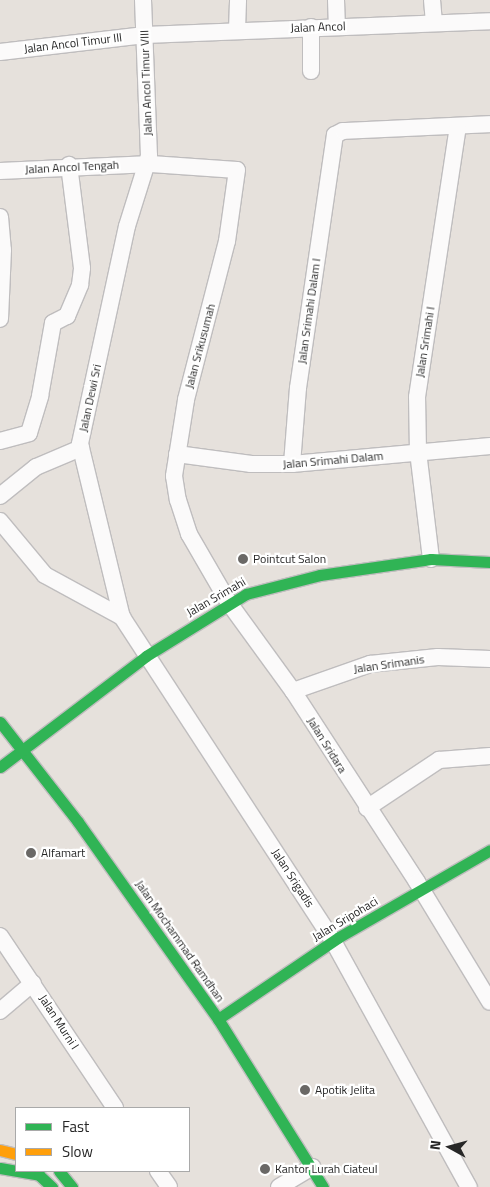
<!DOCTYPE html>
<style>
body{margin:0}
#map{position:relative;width:490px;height:1187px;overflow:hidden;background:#e6e1dc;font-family:"Titillium Web",sans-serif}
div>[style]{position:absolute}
.roads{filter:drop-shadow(1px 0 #bfbdbe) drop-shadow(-1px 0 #bfbdbe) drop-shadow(0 1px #bfbdbe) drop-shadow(0 -1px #bfbdbe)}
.street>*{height:16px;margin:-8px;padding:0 8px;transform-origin:8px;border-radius:8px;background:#fbfafa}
.fast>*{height:11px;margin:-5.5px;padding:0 5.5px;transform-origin:5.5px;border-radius:5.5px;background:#30b455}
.slow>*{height:11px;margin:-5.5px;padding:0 5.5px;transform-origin:5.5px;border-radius:5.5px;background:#ff9f0a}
.dots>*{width:14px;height:14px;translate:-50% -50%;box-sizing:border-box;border:2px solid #fff;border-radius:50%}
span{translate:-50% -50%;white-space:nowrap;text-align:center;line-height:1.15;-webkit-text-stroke:4.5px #fff;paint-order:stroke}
.street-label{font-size:12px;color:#272727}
.poi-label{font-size:12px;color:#272727}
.left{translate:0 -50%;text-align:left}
.legend{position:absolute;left:15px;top:1107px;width:175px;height:65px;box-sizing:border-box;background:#fff;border:1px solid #a9a9a9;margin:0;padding:6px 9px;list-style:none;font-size:15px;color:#272727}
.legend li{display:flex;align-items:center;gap:10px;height:25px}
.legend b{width:25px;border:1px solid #a9a9a9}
.north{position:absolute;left:425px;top:1122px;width:50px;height:50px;-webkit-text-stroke:4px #fff;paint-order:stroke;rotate:277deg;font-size:14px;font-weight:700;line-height:20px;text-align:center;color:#272727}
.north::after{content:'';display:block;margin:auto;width:18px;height:22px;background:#272727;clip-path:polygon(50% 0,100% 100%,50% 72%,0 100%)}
</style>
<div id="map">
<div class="roads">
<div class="street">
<i style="left:143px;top:0;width:156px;rotate:87.8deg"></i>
<i style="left:149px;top:156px;width:73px;rotate:107.4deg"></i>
<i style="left:127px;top:226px;width:223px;rotate:102.2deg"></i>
<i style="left:80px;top:444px;width:178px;rotate:76.4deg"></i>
<i style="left:122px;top:617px;width:387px;rotate:56.9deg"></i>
<i style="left:333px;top:941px;width:281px;rotate:61.1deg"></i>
<i style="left:336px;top:0;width:26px;rotate:88deg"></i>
<i style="left:432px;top:0;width:23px;rotate:85deg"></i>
<i style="left:311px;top:27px;width:44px;rotate:90deg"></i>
<i style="left:237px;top:30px;width:30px;rotate:-88deg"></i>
<i style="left:0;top:52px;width:146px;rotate:-6.7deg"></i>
<i style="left:145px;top:35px;width:345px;rotate:-2.3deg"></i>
<i style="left:0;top:171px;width:151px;rotate:-2.7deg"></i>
<i style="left:151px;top:164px;width:86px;rotate:4deg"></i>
<i style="left:237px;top:170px;width:72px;rotate:98deg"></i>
<i style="left:227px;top:241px;width:164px;rotate:104.5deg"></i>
<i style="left:186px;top:400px;width:77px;rotate:99deg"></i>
<i style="left:174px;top:476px;width:24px;rotate:81deg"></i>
<i style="left:178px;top:500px;width:36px;rotate:72deg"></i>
<i style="left:189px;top:534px;width:80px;rotate:59.9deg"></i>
<i style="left:229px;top:603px;width:109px;rotate:54deg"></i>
<i style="left:293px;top:691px;width:228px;rotate:57deg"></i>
<i style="left:417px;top:882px;width:140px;rotate:58.7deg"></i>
<i style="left:0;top:217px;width:33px;rotate:85deg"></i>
<i style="left:3px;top:250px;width:69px;rotate:92.5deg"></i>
<i style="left:0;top:441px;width:30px;rotate:-15deg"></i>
<i style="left:29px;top:433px;width:39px;rotate:-73deg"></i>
<i style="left:40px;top:396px;width:74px;rotate:-79.9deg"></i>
<i style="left:53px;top:323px;width:16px;rotate:-27deg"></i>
<i style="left:67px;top:316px;width:34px;rotate:-67deg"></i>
<i style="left:80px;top:285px;width:17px;rotate:-83deg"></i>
<i style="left:82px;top:268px;width:104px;rotate:-97.2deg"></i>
<i style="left:177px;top:454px;width:75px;rotate:7.7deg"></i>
<i style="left:251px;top:464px;width:41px"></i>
<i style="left:292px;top:464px;width:199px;rotate:-5.2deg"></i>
<i style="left:292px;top:464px;width:76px;rotate:-85.5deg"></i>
<i style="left:298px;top:388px;width:256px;rotate:-81.7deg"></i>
<i style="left:335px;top:135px;width:9px;rotate:-27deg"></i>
<i style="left:343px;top:131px;width:147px;rotate:-2.7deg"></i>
<i style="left:0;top:496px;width:46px;rotate:-38.9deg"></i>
<i style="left:36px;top:467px;width:49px;rotate:-22.9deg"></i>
<i style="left:0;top:521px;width:70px;rotate:50.2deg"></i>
<i style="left:45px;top:575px;width:88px;rotate:28.6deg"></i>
<i style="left:431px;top:559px;width:108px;rotate:-96.9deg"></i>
<i style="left:418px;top:452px;width:55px;rotate:-91deg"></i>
<i style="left:417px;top:397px;width:274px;rotate:-81.4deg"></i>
<i style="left:293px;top:691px;width:82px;rotate:-19.3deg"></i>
<i style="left:370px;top:664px;width:68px;rotate:-5.9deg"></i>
<i style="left:438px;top:657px;width:52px;rotate:2.2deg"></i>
<i style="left:367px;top:808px;width:87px;rotate:-33.7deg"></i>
<i style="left:439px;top:760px;width:51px;rotate:-4.5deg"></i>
<i style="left:0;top:936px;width:207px;rotate:56.2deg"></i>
<i style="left:0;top:1011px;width:43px;rotate:-40.3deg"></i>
<i style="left:158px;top:1171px;width:19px;rotate:55deg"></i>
<i style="left:279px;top:1187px;width:39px;rotate:-31deg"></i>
</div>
<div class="fast">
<i style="left:0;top:722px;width:127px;rotate:52deg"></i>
<i style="left:78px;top:822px;width:242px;rotate:54.6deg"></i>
<i style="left:218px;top:1019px;width:198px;rotate:58deg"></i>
<i style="left:0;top:767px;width:183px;rotate:-37.2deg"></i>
<i style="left:146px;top:656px;width:118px;rotate:-31.8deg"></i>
<i style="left:246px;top:594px;width:76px;rotate:-14.4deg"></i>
<i style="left:320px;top:575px;width:112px;rotate:-8.2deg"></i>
<i style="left:431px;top:559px;width:59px;rotate:2.9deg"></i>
<i style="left:218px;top:1019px;width:146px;rotate:-34.1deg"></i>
<i style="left:339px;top:937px;width:174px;rotate:-29.9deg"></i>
<i style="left:0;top:1168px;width:40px;rotate:10deg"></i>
<i style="left:39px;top:1175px;width:18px;rotate:43deg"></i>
<i style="left:59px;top:1171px;width:21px;rotate:51deg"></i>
</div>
<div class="slow">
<i style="left:0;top:1150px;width:16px;rotate:14deg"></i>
</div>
</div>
<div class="dots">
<i style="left:243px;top:559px;background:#6a6866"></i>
<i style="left:31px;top:853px;background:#6a6866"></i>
<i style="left:305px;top:1090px;background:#6a6866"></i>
<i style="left:265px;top:1169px;background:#6a6866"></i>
</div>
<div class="street-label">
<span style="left:318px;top:27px;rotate:-2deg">Jalan Ancol</span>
<span style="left:73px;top:43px;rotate:-7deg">Jalan Ancol Timur III</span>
<span style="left:146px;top:83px;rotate:-92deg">Jalan Ancol Timur VIII</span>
<span style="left:72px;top:167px;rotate:-3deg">Jalan Ancol Tengah</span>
<span style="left:309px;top:311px;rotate:-82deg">Jalan Srimahi Dalam I</span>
<span style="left:425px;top:342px;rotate:-81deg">Jalan Srimahi I</span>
<span style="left:200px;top:346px;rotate:-75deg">Jalan Srikusumah</span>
<span style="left:90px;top:398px;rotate:-78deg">Jalan Dewi Sri</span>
<span style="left:333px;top:460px;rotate:-5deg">Jalan Srimahi Dalam</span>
<span style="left:216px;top:597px;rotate:-30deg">Jalan Srimahi</span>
<span style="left:389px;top:664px;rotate:-8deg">Jalan Srimanis</span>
<span style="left:327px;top:745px;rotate:58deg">Jalan Sridara</span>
<span style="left:293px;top:878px;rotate:57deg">Jalan Srigadis</span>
<span style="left:345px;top:919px;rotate:-31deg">Jalan Sripohaci</span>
<span style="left:180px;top:941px;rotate:55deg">Jalan Mochammad Ramdhan</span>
<span style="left:59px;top:1022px;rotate:57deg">Jalan Murni I</span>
</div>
<div class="poi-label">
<span class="left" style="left:253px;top:559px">Pointcut Salon</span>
<span class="left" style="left:41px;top:853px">Alfamart</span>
<span class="left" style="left:315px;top:1090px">Apotik Jelita</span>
<span class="left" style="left:275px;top:1169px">Kantor Lurah Ciateul</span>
</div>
<ul class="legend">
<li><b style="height:6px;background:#30b455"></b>Fast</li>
<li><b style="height:6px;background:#ff9f0a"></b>Slow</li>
</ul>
<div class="north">N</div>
</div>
